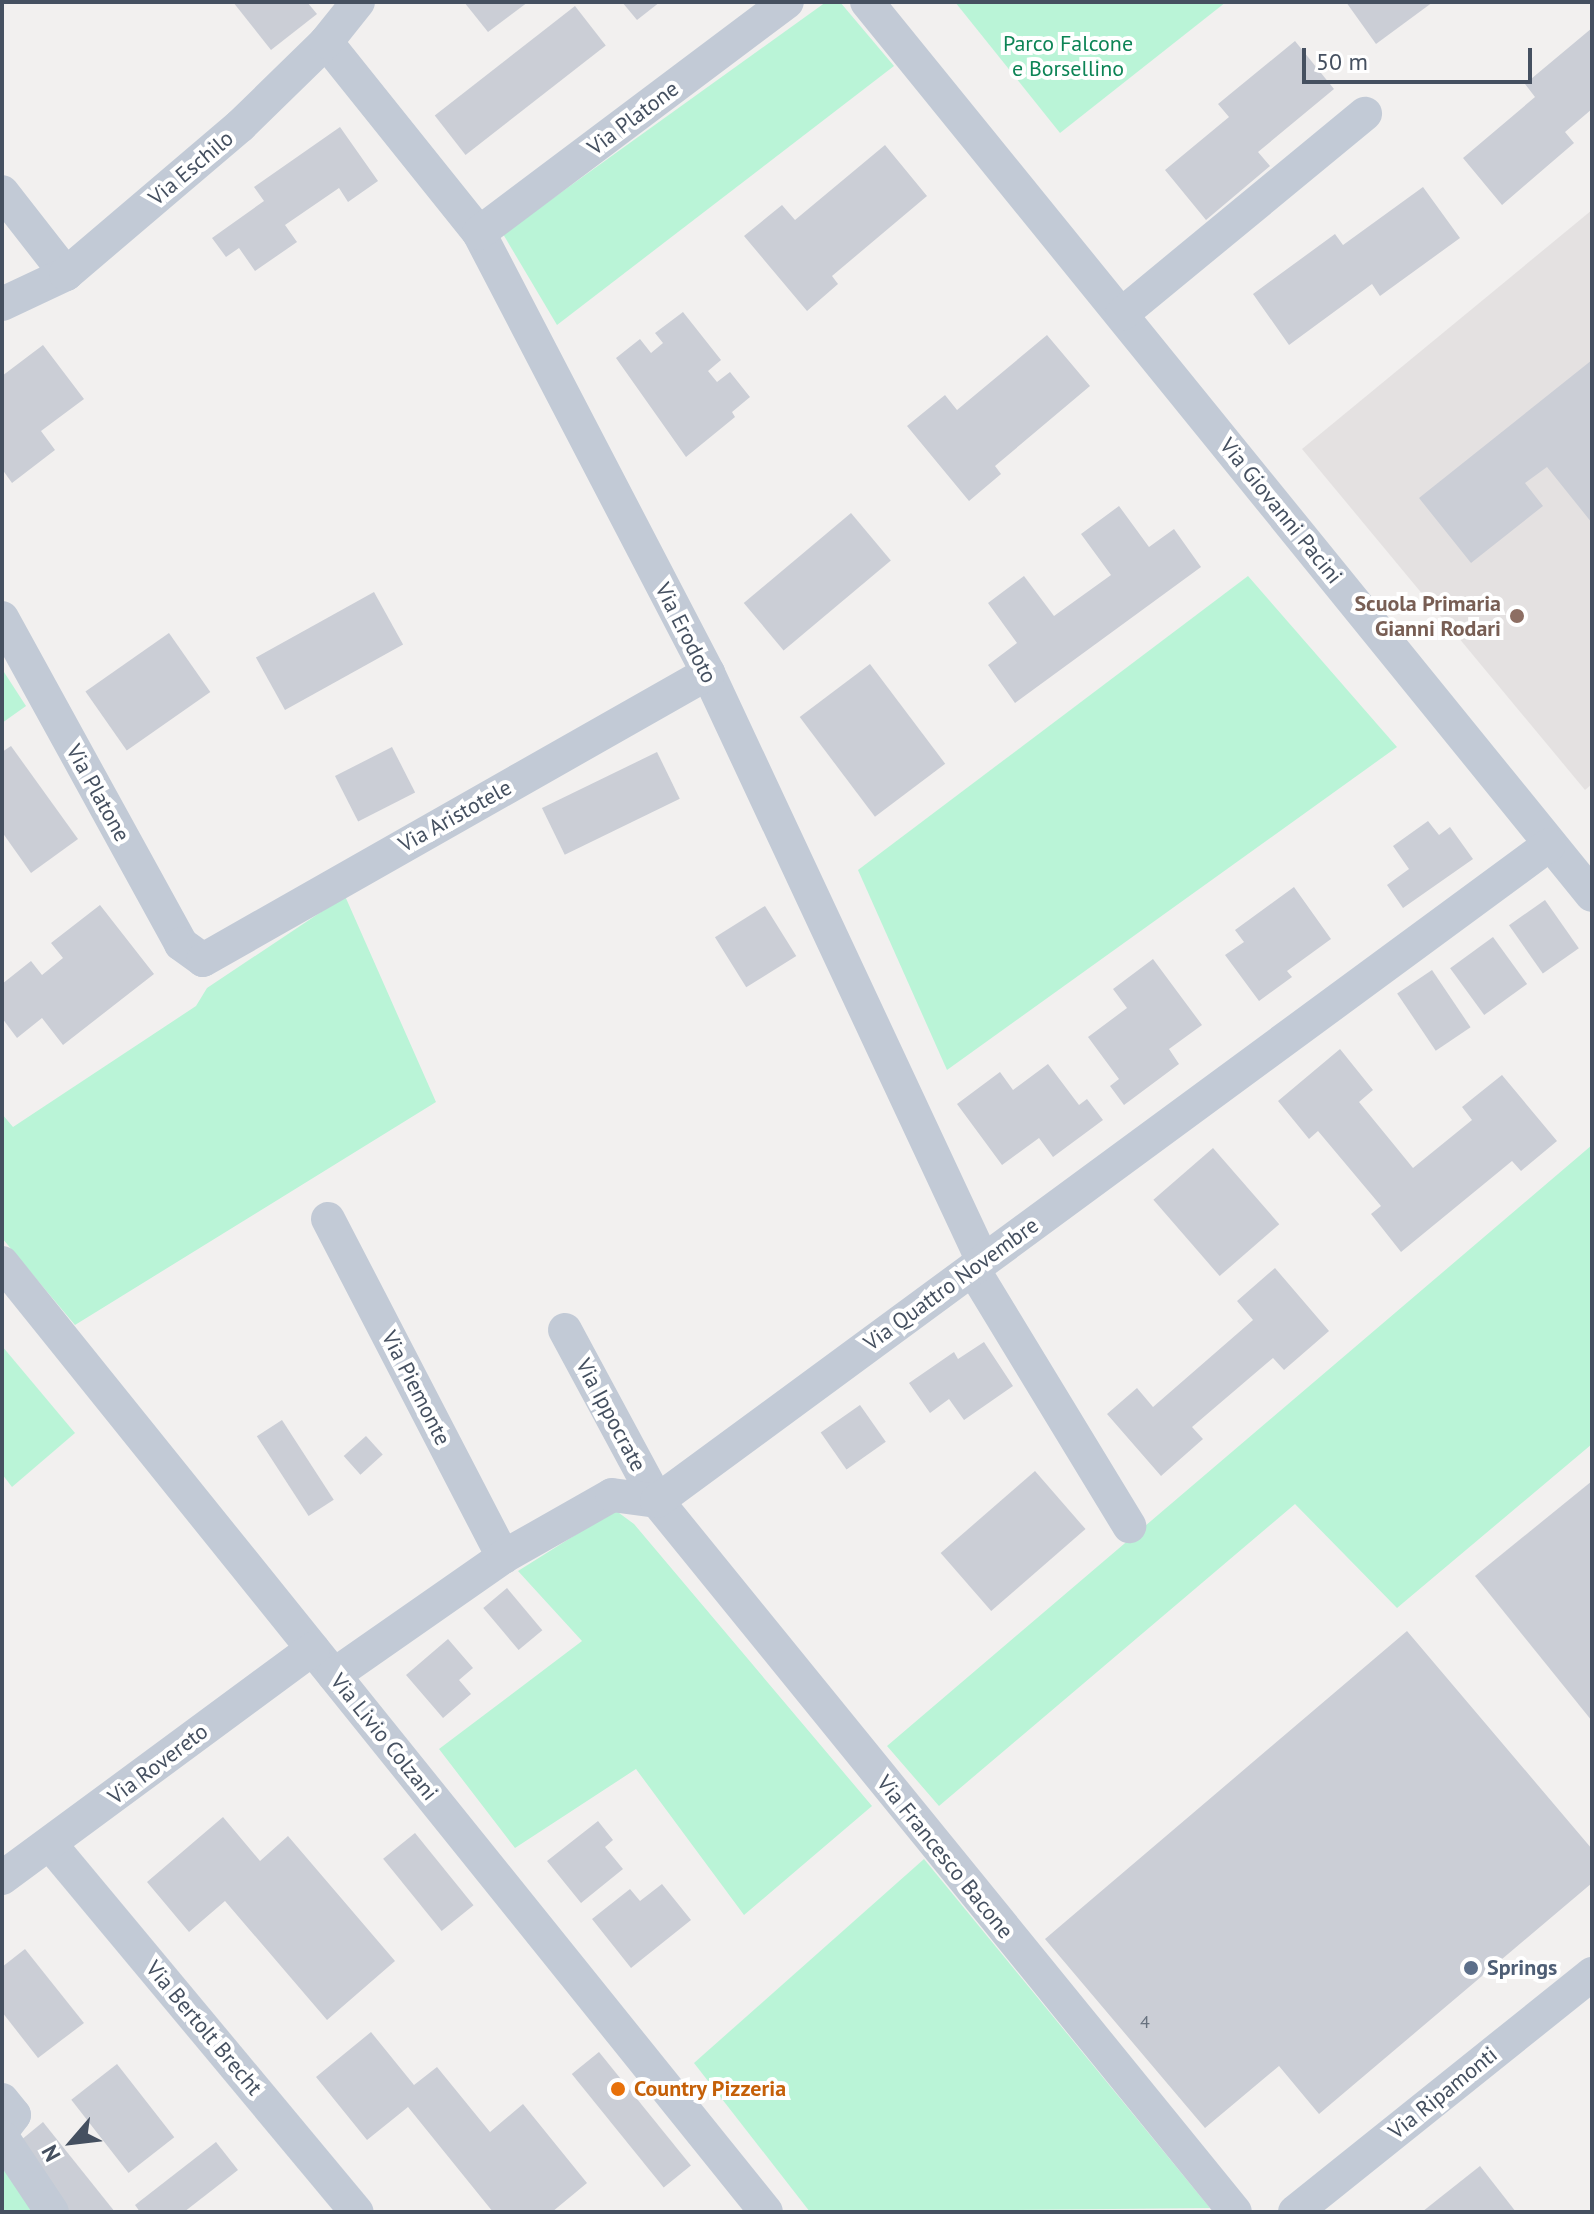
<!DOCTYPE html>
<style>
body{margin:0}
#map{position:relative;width:1594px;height:2214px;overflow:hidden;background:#f2f0ef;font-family:"PT Sans",sans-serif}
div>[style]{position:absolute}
.education>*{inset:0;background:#e4e1e1}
.green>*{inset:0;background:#baf4d7}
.building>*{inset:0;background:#cbced6;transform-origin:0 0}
.minor>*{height:34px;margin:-17px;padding:0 17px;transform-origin:17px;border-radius:17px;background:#c2cad6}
.dots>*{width:22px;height:22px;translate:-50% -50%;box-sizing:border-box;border:4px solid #fff;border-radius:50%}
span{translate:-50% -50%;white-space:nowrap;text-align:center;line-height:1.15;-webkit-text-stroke:8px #fff;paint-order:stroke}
.number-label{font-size:18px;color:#66707e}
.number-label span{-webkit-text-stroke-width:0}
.park-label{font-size:22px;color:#0d8456}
.street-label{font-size:22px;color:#455060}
.education-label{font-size:22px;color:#785e54;font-weight:700}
.right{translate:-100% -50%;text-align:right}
.service-label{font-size:22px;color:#4e5e75;font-weight:700}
.left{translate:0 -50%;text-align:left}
.food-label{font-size:22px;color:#c56008;font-weight:700}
.frame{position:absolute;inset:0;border:4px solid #455060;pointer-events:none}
.north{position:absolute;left:32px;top:2102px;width:80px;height:80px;-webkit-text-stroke:6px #fff;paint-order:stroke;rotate:242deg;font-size:22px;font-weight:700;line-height:32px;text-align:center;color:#455060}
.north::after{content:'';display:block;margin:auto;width:28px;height:36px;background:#455060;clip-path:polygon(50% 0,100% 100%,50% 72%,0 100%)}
.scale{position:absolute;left:1302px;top:48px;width:230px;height:36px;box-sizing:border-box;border:4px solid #455060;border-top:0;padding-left:10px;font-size:24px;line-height:28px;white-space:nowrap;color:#455060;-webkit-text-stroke:6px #fff;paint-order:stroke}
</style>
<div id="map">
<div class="education">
<i style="clip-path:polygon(1592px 210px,1592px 784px,1585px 790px,1302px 449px)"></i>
</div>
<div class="green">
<i style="clip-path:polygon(826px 2px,840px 2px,894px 66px,557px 325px,503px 234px)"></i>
<i style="clip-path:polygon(955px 2px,1226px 2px,1060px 133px)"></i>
<i style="clip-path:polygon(1248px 576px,1397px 747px,947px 1070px,858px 870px)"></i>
<i style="clip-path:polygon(2px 669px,26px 706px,2px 723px)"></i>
<i style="clip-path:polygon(345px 896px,436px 1102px,75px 1325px,2px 1238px,2px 1114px,13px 1127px,196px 1006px,207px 988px)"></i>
<i style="clip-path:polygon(1592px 1145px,1592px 1444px,1397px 1608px,1295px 1504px,939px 1806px,887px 1746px)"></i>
<i style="clip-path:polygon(2px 1346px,75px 1433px,12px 1487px,2px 1474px)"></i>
<i style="clip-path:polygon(615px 1510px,634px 1524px,872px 1806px,744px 1915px,636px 1769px,515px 1848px,439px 1749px,582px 1641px,518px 1571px)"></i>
<i style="clip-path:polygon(924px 1859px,1210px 2208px,810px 2212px,694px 2063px)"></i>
<i style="clip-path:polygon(2px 2143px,53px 2212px,2px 2212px)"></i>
</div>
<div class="building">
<i style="clip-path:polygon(233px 2px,307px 2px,317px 14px,271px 50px)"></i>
<i style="clip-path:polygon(464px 2px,528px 2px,488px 32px)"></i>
<i style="clip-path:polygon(622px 2px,660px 2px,637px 20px)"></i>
<i style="clip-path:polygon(1346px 2px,1433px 2px,1376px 44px)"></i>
<i style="left:575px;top:6px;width:50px;height:178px;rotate:52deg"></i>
<i style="clip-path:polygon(1592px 28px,1592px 109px,1565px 132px,1574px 143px,1502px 205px,1463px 158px,1535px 97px,1525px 84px)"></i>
<i style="clip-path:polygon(1295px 41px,1334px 89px,1258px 152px,1270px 166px,1206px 220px,1165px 170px,1229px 117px,1218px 104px)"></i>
<i style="clip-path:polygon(340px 127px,378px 181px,348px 202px,339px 188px,285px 225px,297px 242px,255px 271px,239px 248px,226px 257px,212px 238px,264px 201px,254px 187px)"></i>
<i style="clip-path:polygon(885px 145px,927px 196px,832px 276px,838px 284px,807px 311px,744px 236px,782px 205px,795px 220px)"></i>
<i style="clip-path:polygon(1423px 187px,1460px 238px,1380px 296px,1372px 284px,1289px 345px,1253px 294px,1335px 234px,1343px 245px)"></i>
<i style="clip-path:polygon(683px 312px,721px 360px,708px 371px,717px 382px,730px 372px,750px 397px,732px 412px,735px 417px,686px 457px,616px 358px,640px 339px,651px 353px,663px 343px,655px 333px)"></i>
<i style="clip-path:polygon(1047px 335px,1090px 386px,995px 466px,1001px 474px,969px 501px,907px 426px,945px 395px,957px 410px)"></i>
<i style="clip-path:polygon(43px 345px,84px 399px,41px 431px,55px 450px,12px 483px,2px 469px,2px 376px)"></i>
<i style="clip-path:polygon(1592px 360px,1592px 523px,1547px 467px,1525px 483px,1543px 506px,1471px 563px,1419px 498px)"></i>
<i style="clip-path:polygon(1119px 506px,1149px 547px,1174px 529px,1201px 567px,1015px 703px,988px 665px,1017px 643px,988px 603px,1024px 576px,1054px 616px,1111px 575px,1081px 534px)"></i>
<i style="left:851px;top:513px;width:62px;height:140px;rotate:50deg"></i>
<i style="left:374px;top:592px;width:60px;height:135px;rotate:61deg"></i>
<i style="left:169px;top:633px;width:72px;height:102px;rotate:55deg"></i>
<i style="left:870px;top:664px;width:125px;height:88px;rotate:53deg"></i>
<i style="clip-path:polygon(11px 746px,78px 839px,31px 873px,2px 832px,2px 752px)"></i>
<i style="left:392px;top:747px;width:51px;height:64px;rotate:63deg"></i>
<i style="left:657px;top:752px;width:52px;height:128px;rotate:64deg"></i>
<i style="clip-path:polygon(1428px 821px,1439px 835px,1450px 827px,1473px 859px,1403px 908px,1387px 885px,1409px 869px,1393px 846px)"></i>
<i style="clip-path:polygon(1294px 887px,1331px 939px,1287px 971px,1292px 977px,1259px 1001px,1225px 955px,1244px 942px,1235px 930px)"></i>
<i style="left:1545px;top:900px;width:59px;height:44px;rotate:55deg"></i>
<i style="clip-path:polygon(100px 905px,154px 974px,63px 1045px,42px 1018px,17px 1038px,2px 1018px,2px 984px,31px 961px,42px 975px,63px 958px,51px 943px)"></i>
<i style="left:765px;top:906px;width:59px;height:59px;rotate:58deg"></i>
<i style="left:1493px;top:937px;width:58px;height:53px;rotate:54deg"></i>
<i style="clip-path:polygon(1153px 959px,1202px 1025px,1169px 1049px,1179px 1064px,1124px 1105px,1110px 1086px,1119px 1079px,1088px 1037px,1127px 1008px,1113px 989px)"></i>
<i style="left:1432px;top:970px;width:69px;height:42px;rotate:56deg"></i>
<i style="clip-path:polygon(1340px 1049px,1373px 1090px,1359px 1102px,1413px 1168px,1472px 1120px,1462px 1107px,1502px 1075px,1557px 1141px,1521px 1171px,1512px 1161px,1401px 1252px,1371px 1214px,1381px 1206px,1318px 1131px,1309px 1139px,1278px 1101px)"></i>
<i style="clip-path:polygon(1048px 1064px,1079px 1105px,1087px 1099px,1103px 1120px,1053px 1157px,1039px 1138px,1002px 1165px,957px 1104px,1000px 1072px,1013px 1090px)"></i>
<i style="left:1213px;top:1148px;width:101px;height:79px;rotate:49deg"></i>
<i style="clip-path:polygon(1275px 1268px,1329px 1331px,1284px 1370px,1273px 1358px,1192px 1427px,1203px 1439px,1161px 1476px,1107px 1414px,1137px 1388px,1153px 1407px,1253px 1320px,1237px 1301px)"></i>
<i style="clip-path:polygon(984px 1342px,1013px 1386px,964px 1420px,949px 1399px,930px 1413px,909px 1383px,954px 1352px,958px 1359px)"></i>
<i style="left:860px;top:1405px;width:45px;height:48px;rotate:55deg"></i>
<i style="left:282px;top:1420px;width:95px;height:30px;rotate:57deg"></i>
<i style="left:366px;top:1436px;width:25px;height:30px;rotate:48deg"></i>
<i style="left:1035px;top:1471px;width:77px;height:125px;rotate:49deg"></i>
<i style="clip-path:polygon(1592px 1481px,1592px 1721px,1475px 1576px)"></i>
<i style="left:507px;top:1588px;width:55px;height:31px;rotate:50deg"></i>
<i style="clip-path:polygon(1407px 1631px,1592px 1849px,1592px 1883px,1319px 2114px,1279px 2066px,1205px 2128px,1045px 1939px)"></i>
<i style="clip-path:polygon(448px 1639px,473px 1668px,459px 1680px,471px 1694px,443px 1718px,406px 1675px)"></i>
<i style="clip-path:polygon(223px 1817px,260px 1861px,288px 1836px,395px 1961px,327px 2020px,225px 1901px,189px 1932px,147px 1882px)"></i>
<i style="clip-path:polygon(598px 1821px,613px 1840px,605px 1847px,623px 1869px,581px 1903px,547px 1861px)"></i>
<i style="left:415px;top:1833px;width:93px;height:41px;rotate:51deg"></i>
<i style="clip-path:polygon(662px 1884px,691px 1920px,631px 1968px,592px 1919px,630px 1889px,640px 1901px)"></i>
<i style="clip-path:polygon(25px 1949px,84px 2023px,38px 2058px,2px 2012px,2px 1967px)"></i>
<i style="clip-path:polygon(371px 2032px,414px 2085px,437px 2067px,490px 2132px,523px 2104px,587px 2183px,552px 2212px,493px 2212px,408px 2107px,367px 2140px,316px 2077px)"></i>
<i style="left:599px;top:2052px;width:146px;height:35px;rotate:51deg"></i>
<i style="left:117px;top:2064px;width:93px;height:58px;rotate:52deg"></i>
<i style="clip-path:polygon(43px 2122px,115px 2212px,70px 2212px,15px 2145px)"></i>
<i style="clip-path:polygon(216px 2142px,238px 2170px,184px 2212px,140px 2212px,135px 2205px)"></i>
<i style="clip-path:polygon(1480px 2166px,1516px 2212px,1422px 2212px,1437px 2200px)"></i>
</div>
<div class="minor">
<i style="left:867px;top:2px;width:1150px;rotate:50.93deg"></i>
<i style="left:326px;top:42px;width:245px;rotate:51.3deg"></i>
<i style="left:479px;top:233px;width:496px;rotate:62.5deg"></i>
<i style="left:708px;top:673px;width:649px;rotate:64.94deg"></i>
<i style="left:2px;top:192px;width:104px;rotate:52deg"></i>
<i style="left:479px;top:233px;width:385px;rotate:-36.9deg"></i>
<i style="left:2px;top:304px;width:71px;rotate:-25.1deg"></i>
<i style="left:66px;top:274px;width:228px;rotate:-40.4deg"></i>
<i style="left:240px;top:126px;width:120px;rotate:-44.3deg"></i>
<i style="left:326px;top:42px;width:51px;rotate:-51.3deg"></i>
<i style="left:1122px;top:314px;width:315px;rotate:-39.5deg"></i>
<i style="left:2px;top:618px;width:372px;rotate:61.2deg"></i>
<i style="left:181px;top:944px;width:27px;rotate:36deg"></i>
<i style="left:203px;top:960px;width:581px;rotate:-29.61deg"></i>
<i style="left:328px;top:1219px;width:381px;rotate:62.6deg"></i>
<i style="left:2px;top:1263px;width:1218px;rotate:51.16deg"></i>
<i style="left:973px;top:1269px;width:301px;rotate:58.7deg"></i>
<i style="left:565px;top:1330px;width:194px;rotate:61.7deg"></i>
<i style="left:657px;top:1501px;width:916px;rotate:50.89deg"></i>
<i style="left:334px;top:1675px;width:206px;rotate:-34.9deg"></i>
<i style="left:503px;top:1557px;width:125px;rotate:-29.6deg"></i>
<i style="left:612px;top:1495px;width:45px;rotate:7.6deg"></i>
<i style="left:657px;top:1501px;width:1107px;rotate:-36.33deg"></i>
<i style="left:50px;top:1844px;width:479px;rotate:50.2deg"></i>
<i style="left:2px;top:1878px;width:386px;rotate:-36.4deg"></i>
<i style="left:2px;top:2100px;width:19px;rotate:51deg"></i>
<i style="left:14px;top:2115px;width:20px;rotate:127deg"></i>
<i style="left:2px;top:2137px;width:90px;rotate:56.3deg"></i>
<i style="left:1295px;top:2212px;width:381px;rotate:-38.7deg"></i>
</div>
<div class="dots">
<i style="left:1517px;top:616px;background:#8d6e63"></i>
<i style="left:1471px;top:1968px;background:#5c6f8a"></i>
<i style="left:618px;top:2089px;background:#e8710a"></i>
</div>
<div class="number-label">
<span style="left:1145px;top:2022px">4</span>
</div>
<div class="park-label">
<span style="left:1068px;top:56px">Parco Falcone<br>e Borsellino</span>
</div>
<div class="street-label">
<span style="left:633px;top:118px;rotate:-37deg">Via Platone</span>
<span style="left:191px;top:168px;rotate:-40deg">Via Eschilo</span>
<span style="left:1281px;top:511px;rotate:51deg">Via Giovanni Pacini</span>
<span style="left:686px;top:633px;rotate:63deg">Via Erodoto</span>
<span style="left:98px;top:793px;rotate:61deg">Via Platone</span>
<span style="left:455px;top:816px;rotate:-29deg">Via Aristotele</span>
<span style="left:951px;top:1284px;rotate:-36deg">Via Quattro Novembre</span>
<span style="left:416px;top:1388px;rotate:63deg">Via Piemonte</span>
<span style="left:611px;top:1415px;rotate:62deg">Via Ippocrate</span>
<span style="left:384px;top:1737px;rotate:51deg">Via Livio Colzani</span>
<span style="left:158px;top:1764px;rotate:-37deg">Via Rovereto</span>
<span style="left:945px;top:1857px;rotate:51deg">Via Francesco Bacone</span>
<span style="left:204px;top:2028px;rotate:50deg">Via Bertolt Brecht</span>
<span style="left:1443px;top:2093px;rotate:-39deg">Via Ripamonti</span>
</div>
<div class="education-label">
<span class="right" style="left:1501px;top:616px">Scuola Primaria<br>Gianni Rodari</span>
</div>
<div class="service-label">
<span class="left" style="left:1487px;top:1968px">Springs</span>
</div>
<div class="food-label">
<span class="left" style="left:634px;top:2089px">Country Pizzeria</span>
</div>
<div class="frame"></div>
<div class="north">N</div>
<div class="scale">50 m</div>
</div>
